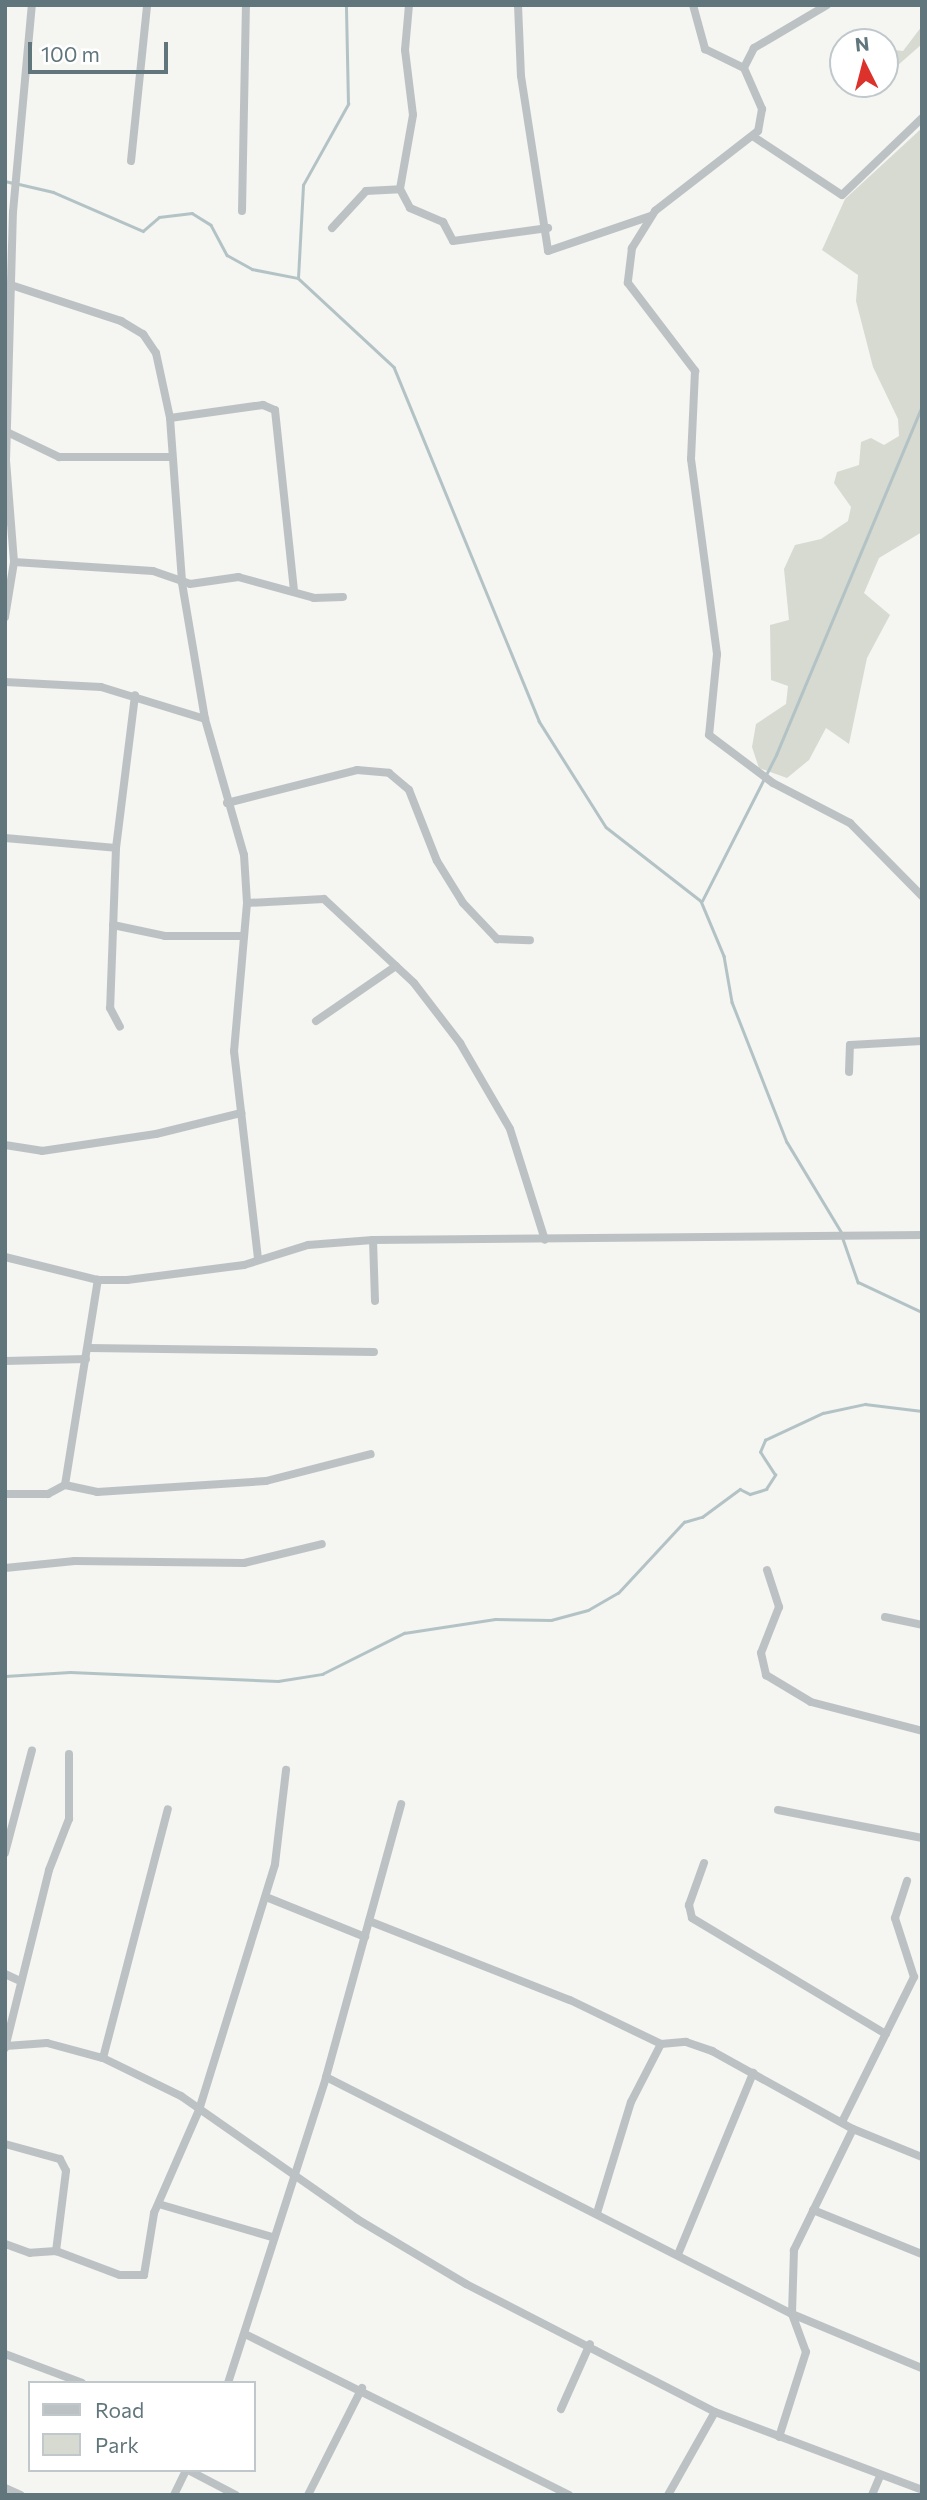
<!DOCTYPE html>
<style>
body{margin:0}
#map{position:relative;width:927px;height:2500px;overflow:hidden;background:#f5f5f2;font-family:Commissioner,sans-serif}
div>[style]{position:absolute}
.green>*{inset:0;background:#d6dad1}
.stream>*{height:2.5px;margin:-1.25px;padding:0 1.25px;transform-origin:1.25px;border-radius:1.25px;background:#b3c3c5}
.minor>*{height:8px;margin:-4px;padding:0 4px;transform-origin:4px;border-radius:4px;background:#bcc2c4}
span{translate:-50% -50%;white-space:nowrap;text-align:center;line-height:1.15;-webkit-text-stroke:7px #fff;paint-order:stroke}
.frame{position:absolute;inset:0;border:7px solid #61767c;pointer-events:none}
.legend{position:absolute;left:28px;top:2381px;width:228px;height:91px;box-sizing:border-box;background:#fff;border:2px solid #c0c8cb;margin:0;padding:9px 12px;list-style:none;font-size:21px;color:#61767c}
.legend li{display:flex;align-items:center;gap:14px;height:35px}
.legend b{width:35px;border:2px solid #c0c8cb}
.north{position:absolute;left:829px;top:28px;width:70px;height:70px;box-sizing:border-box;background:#fff;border:2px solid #c0c8cb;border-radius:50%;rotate:354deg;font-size:19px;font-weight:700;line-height:28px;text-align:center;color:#61767c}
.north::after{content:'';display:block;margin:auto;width:24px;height:32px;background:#dc322b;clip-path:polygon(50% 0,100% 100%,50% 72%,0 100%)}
.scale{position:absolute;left:28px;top:42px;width:140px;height:32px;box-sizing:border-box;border:4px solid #61767c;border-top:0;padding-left:9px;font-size:21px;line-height:24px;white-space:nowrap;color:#61767c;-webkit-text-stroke:5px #fff;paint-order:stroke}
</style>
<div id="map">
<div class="green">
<i style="clip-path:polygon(922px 26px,922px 44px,897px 66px,885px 49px,903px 51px)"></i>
<i style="clip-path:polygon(922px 128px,922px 532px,879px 558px,864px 593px,890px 615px,867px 658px,849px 744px,826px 728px,809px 760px,787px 778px,759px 768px,752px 747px,756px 724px,786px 704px,788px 686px,771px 680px,770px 625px,789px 620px,784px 569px,795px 545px,821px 539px,848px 521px,851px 507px,834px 483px,837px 472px,859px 465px,861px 442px,871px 438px,884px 445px,899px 436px,898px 419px,873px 367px,856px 301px,858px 275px,822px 250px,845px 199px)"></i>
</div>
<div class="stream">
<i style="left:5px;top:181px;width:8px;rotate:14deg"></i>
<i style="left:19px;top:184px;width:35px;rotate:13deg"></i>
<i style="left:53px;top:192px;width:98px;rotate:23.4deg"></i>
<i style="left:143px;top:231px;width:21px;rotate:-41deg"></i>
<i style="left:159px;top:217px;width:33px;rotate:-7deg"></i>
<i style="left:192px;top:213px;width:22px;rotate:32deg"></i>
<i style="left:211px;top:225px;width:34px;rotate:62deg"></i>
<i style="left:227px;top:255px;width:29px;rotate:29deg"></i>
<i style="left:252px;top:269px;width:47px;rotate:11.1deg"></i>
<i style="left:298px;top:278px;width:131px;rotate:42.8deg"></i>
<i style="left:394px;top:367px;width:383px;rotate:67.7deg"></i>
<i style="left:539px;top:721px;width:125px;rotate:57.7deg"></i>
<i style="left:606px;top:827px;width:120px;rotate:37.9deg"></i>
<i style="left:701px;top:901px;width:60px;rotate:67.3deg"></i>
<i style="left:724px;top:956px;width:47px;rotate:80.1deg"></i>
<i style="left:732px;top:1002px;width:150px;rotate:68.6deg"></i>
<i style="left:787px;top:1142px;width:106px;rotate:58.9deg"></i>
<i style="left:298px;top:278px;width:93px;rotate:-86.9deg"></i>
<i style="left:303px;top:185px;width:93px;rotate:-60.9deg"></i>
<i style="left:348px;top:104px;width:99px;rotate:-91.2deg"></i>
<i style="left:702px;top:901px;width:164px;rotate:-63.1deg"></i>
<i style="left:776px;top:755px;width:378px;rotate:-67.3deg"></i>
<i style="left:843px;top:1239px;width:46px;rotate:70.8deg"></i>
<i style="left:858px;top:1282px;width:71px;rotate:25.1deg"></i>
<i style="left:5px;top:1676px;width:65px;rotate:-3.5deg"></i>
<i style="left:70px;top:1672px;width:208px;rotate:2.5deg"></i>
<i style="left:278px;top:1681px;width:45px;rotate:-9deg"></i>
<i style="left:322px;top:1674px;width:92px;rotate:-26.6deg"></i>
<i style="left:404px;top:1633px;width:92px;rotate:-8.7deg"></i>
<i style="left:495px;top:1619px;width:56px;rotate:1deg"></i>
<i style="left:551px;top:1620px;width:38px;rotate:-15deg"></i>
<i style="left:588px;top:1610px;width:34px;rotate:-30deg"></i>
<i style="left:618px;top:1593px;width:97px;rotate:-47.1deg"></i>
<i style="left:684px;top:1522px;width:19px;rotate:-16deg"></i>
<i style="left:702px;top:1517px;width:47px;rotate:-36.4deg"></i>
<i style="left:740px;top:1489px;width:11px;rotate:27deg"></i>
<i style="left:750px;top:1494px;width:17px;rotate:-17deg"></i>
<i style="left:766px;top:1489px;width:17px;rotate:-57deg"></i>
<i style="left:775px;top:1475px;width:27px;rotate:-123deg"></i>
<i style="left:760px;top:1452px;width:13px;rotate:-67deg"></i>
<i style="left:765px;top:1440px;width:64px;rotate:-25deg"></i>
<i style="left:823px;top:1413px;width:43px;rotate:-12.1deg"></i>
<i style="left:865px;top:1404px;width:57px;rotate:7deg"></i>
</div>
<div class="minor">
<i style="left:409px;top:5px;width:45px;rotate:95.1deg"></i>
<i style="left:405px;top:50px;width:65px;rotate:83deg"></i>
<i style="left:413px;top:115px;width:75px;rotate:100deg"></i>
<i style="left:400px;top:189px;width:21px;rotate:62deg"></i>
<i style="left:410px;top:208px;width:36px;rotate:23deg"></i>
<i style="left:443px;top:222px;width:21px;rotate:62deg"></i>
<i style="left:453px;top:241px;width:96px;rotate:-7.8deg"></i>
<i style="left:518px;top:5px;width:71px;rotate:87.6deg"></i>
<i style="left:521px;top:76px;width:177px;rotate:81.2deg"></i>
<i style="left:548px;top:251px;width:109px;rotate:-18.8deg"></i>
<i style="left:693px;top:5px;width:46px;rotate:74.7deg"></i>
<i style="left:705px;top:49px;width:43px;rotate:26deg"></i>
<i style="left:827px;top:5px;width:85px;rotate:149.5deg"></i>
<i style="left:754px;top:48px;width:22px;rotate:117deg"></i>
<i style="left:744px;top:68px;width:45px;rotate:66.3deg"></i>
<i style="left:762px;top:109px;width:22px;rotate:100deg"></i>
<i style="left:758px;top:131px;width:130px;rotate:142.2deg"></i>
<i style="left:655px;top:211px;width:44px;rotate:121.9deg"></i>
<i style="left:632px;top:248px;width:35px;rotate:97deg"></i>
<i style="left:628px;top:283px;width:111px;rotate:52.7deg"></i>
<i style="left:695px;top:371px;width:88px;rotate:92.6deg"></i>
<i style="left:691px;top:459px;width:197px;rotate:82.4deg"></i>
<i style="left:717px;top:654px;width:81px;rotate:95.6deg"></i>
<i style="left:709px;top:735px;width:80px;rotate:36.9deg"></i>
<i style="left:773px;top:783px;width:87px;rotate:27.5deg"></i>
<i style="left:850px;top:823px;width:103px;rotate:45.4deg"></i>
<i style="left:754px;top:137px;width:105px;rotate:33.4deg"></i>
<i style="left:842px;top:195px;width:111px;rotate:-43.9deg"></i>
<i style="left:131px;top:161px;width:157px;rotate:-84.1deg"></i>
<i style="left:242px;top:211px;width:206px;rotate:-88.9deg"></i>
<i style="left:332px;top:228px;width:50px;rotate:-47.4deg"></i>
<i style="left:366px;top:191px;width:34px;rotate:-3deg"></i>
<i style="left:14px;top:286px;width:113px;rotate:18.1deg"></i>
<i style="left:121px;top:321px;width:26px;rotate:31deg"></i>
<i style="left:143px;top:334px;width:23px;rotate:56deg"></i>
<i style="left:156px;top:353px;width:66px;rotate:77.8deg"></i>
<i style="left:170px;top:418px;width:165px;rotate:85.8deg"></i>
<i style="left:182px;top:583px;width:138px;rotate:80.4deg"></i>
<i style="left:205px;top:719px;width:141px;rotate:74deg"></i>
<i style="left:244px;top:855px;width:48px;rotate:86.4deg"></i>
<i style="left:247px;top:903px;width:77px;rotate:-3deg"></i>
<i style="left:324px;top:899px;width:123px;rotate:43deg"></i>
<i style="left:414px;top:983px;width:76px;rotate:52.5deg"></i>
<i style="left:460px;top:1043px;width:99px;rotate:59.8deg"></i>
<i style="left:510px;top:1129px;width:116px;rotate:72.5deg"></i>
<i style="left:170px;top:418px;width:94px;rotate:-8deg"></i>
<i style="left:263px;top:405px;width:13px;rotate:23deg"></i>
<i style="left:275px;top:410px;width:183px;rotate:84deg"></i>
<i style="left:7px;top:432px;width:58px;rotate:25.7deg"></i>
<i style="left:59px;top:457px;width:113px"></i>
<i style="left:14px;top:562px;width:139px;rotate:3.7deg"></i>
<i style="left:153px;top:571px;width:39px;rotate:19deg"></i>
<i style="left:190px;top:584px;width:49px;rotate:-8.3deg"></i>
<i style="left:238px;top:577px;width:79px;rotate:15.4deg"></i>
<i style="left:314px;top:598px;width:29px;rotate:-2deg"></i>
<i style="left:5px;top:617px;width:56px;rotate:-80.7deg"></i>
<i style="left:14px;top:562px;width:101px;rotate:-94.5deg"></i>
<i style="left:6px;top:461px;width:249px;rotate:-88.4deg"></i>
<i style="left:13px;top:212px;width:208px;rotate:-84.8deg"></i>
<i style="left:5px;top:682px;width:96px;rotate:3deg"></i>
<i style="left:101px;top:687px;width:109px;rotate:17.1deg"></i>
<i style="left:227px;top:803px;width:134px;rotate:-14.2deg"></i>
<i style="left:357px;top:770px;width:32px;rotate:5deg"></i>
<i style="left:389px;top:773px;width:26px;rotate:40deg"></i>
<i style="left:409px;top:790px;width:76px;rotate:68.5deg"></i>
<i style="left:437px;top:861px;width:49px;rotate:58.2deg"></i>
<i style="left:463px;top:903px;width:50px;rotate:46.6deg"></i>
<i style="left:497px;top:939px;width:33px;rotate:2deg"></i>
<i style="left:5px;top:838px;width:111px;rotate:5.1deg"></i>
<i style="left:116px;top:848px;width:160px;rotate:92.1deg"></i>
<i style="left:110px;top:1008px;width:21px;rotate:62deg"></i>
<i style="left:116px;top:848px;width:154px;rotate:-82.9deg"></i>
<i style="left:247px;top:903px;width:149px;rotate:95deg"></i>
<i style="left:234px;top:1051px;width:210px;rotate:83.4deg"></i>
<i style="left:113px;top:925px;width:53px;rotate:11.9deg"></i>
<i style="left:165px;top:936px;width:77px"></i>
<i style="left:316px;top:1021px;width:97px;rotate:-34.5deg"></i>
<i style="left:849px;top:1072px;width:27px;rotate:-88deg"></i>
<i style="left:850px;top:1045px;width:72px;rotate:-3.2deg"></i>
<i style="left:5px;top:1145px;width:37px;rotate:9deg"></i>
<i style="left:42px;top:1151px;width:115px;rotate:-8.5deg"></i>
<i style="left:156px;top:1134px;width:88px;rotate:-13.9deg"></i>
<i style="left:373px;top:1240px;width:549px;rotate:-0.52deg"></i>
<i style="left:5px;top:1257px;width:96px;rotate:13.9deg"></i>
<i style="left:98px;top:1280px;width:29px"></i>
<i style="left:127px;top:1280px;width:118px;rotate:-7.3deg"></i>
<i style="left:244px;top:1265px;width:67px;rotate:-17.4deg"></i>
<i style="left:308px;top:1245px;width:65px;rotate:-4.4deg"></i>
<i style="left:373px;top:1240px;width:61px;rotate:88.1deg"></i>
<i style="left:89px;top:1348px;width:285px;rotate:0.8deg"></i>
<i style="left:5px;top:1361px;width:81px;rotate:-1.4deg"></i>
<i style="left:65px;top:1485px;width:33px;rotate:12deg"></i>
<i style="left:97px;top:1492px;width:169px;rotate:-3.7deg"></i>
<i style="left:266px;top:1481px;width:108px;rotate:-14.4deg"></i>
<i style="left:5px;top:1494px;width:43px"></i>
<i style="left:48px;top:1494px;width:19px;rotate:-28deg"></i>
<i style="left:65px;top:1485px;width:208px;rotate:-80.9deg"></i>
<i style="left:5px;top:1568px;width:70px;rotate:-5.7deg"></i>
<i style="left:75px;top:1561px;width:169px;rotate:0.7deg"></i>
<i style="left:244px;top:1563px;width:80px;rotate:-13.7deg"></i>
<i style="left:767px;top:1570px;width:39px;rotate:72deg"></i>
<i style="left:779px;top:1607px;width:49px;rotate:111.4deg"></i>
<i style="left:761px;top:1653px;width:23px;rotate:77deg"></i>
<i style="left:766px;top:1675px;width:52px;rotate:31deg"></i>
<i style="left:811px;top:1702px;width:115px;rotate:14.6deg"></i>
<i style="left:885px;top:1617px;width:38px;rotate:12deg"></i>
<i style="left:778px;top:1810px;width:147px;rotate:11deg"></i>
<i style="left:5px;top:1853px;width:106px;rotate:-75.3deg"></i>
<i style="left:704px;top:1863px;width:45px;rotate:109.7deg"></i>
<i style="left:689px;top:1905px;width:13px;rotate:77deg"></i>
<i style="left:692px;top:1918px;width:226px;rotate:30.9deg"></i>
<i style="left:266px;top:1897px;width:107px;rotate:22deg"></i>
<i style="left:369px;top:1921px;width:216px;rotate:21.5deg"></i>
<i style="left:570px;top:2000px;width:101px;rotate:25.8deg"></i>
<i style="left:661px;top:2044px;width:25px;rotate:-5deg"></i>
<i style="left:686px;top:2042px;width:28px;rotate:19deg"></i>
<i style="left:712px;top:2051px;width:161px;rotate:29deg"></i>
<i style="left:853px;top:2129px;width:74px;rotate:22.1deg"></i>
<i style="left:5px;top:1974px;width:14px;rotate:25deg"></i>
<i style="left:6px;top:2046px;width:41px;rotate:-4.2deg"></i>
<i style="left:47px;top:2043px;width:58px;rotate:15deg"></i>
<i style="left:103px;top:2058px;width:87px;rotate:26deg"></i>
<i style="left:181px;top:2096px;width:215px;rotate:34.9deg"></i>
<i style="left:357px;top:2219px;width:127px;rotate:30.8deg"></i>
<i style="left:466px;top:2284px;width:280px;rotate:27.2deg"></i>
<i style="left:715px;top:2412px;width:221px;rotate:20.6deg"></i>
<i style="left:5px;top:2048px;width:183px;rotate:-76.1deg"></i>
<i style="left:49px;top:1870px;width:55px;rotate:-68.6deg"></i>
<i style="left:69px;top:1819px;width:65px;rotate:-90deg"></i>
<i style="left:103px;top:2058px;width:257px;rotate:-75.4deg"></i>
<i style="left:326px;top:2077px;width:523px;rotate:26.96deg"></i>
<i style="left:792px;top:2314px;width:40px;rotate:69.8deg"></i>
<i style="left:806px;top:2352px;width:89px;rotate:107.6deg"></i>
<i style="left:843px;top:2120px;width:160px;rotate:-63.6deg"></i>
<i style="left:914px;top:1977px;width:62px;rotate:-107.9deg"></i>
<i style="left:895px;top:1918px;width:39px;rotate:-72deg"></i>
<i style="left:853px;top:2129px;width:135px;rotate:116deg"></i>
<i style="left:794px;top:2250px;width:64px;rotate:91.8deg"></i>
<i style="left:792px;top:2314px;width:141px;rotate:22.6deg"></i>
<i style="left:5px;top:2144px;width:57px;rotate:15.3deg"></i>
<i style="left:60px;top:2159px;width:13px;rotate:63deg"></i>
<i style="left:66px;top:2171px;width:81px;rotate:97.1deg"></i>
<i style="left:56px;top:2251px;width:26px;rotate:176deg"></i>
<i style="left:30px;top:2253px;width:27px;rotate:-160deg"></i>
<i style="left:162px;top:2205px;width:115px;rotate:16.2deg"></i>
<i style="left:813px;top:2210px;width:118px;rotate:22deg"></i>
<i style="left:597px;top:2213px;width:116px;rotate:-73deg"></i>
<i style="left:631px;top:2102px;width:65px;rotate:-62.7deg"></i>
<i style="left:56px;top:2251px;width:68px;rotate:20.6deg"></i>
<i style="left:120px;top:2275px;width:24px"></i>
<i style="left:144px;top:2275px;width:63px;rotate:-80.8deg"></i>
<i style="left:154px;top:2213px;width:112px;rotate:-66.4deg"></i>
<i style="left:199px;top:2110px;width:257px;rotate:-72.8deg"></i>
<i style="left:275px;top:1864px;width:95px;rotate:-83.3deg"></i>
<i style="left:679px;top:2252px;width:194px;rotate:-67.5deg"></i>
<i style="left:245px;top:2334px;width:362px;rotate:26.4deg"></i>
<i style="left:5px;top:2354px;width:82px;rotate:20.6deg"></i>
<i style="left:228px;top:2383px;width:321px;rotate:-72.2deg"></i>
<i style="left:326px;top:2077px;width:283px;rotate:-74.6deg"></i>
<i style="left:561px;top:2409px;width:71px;rotate:-66deg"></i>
<i style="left:188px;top:2470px;width:54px;rotate:27.5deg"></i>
<i style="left:5px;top:2488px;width:17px;rotate:24deg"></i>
<i style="left:174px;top:2495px;width:28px;rotate:-64deg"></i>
<i style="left:308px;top:2495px;width:120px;rotate:-63.2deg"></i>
<i style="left:668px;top:2495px;width:95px;rotate:-60.5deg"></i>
<i style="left:872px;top:2495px;width:21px;rotate:-67deg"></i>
</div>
<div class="frame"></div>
<ul class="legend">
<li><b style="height:9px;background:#bcc2c4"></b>Road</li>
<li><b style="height:19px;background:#d6dad1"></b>Park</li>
</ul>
<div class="north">N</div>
<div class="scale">100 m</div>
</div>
